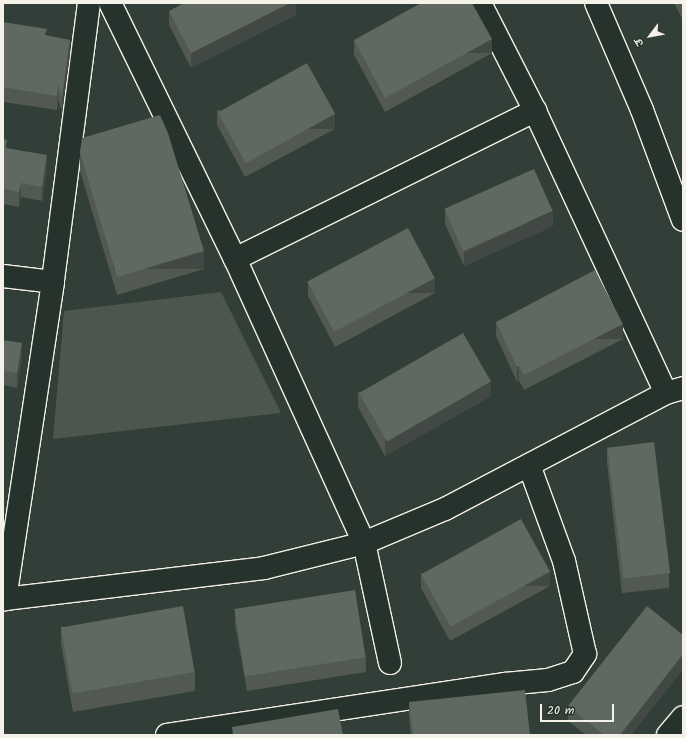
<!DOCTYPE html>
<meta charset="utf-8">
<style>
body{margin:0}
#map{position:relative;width:686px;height:738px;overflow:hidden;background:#323e38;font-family:Kalam,"Playpen Sans Deva",sans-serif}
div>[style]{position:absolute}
.green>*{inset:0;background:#4c564f}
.roads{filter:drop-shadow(1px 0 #f4f1e8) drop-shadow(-1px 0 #f4f1e8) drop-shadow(0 1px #f4f1e8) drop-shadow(0 -1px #f4f1e8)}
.minor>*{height:22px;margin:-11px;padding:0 11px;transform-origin:11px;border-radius:11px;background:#26332d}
.wall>*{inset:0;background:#525953}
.shaded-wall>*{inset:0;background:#424944;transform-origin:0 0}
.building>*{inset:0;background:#5f6861;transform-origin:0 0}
span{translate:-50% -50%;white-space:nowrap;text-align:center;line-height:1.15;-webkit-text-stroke:4px #26332d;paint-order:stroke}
.frame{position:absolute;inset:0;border:4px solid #f4f1e8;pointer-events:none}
.north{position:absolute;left:630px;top:16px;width:40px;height:40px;-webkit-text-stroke:3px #26332d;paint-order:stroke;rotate:238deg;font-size:11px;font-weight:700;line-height:16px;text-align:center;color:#f4f1e8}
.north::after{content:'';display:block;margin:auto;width:14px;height:18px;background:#f4f1e8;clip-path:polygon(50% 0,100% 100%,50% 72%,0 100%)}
.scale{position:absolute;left:540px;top:704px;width:74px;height:18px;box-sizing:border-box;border:2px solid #f4f1e8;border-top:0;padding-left:5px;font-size:12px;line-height:14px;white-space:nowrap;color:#f4f1e8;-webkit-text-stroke:3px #26332d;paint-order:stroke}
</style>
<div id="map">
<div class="green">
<i style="clip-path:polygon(221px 292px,281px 413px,53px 439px,64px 311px)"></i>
</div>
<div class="roads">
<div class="minor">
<i style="left:89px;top:3px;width:281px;rotate:97.4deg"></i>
<i style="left:53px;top:282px;width:321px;rotate:98.6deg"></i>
<i style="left:5px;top:599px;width:261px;rotate:-6.8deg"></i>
<i style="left:264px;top:568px;width:103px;rotate:-14deg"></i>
<i style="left:364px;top:543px;width:312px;rotate:-114.4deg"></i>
<i style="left:235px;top:259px;width:285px;rotate:-116deg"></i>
<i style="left:480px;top:3px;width:121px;rotate:63deg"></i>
<i style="left:535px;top:111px;width:311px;rotate:65.1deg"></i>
<i style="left:596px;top:3px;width:116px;rotate:66.7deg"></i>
<i style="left:642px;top:110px;width:117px;rotate:69.6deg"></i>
<i style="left:235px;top:259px;width:335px;rotate:-26.3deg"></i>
<i style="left:3px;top:276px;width:50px;rotate:6.8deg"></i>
<i style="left:390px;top:663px;width:123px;rotate:-102.2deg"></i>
<i style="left:364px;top:543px;width:88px;rotate:-22.8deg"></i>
<i style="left:445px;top:509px;width:250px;rotate:-27.7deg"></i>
<i style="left:666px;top:393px;width:18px;rotate:-16deg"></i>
<i style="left:167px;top:735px;width:342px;rotate:-8.6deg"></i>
<i style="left:505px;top:684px;width:43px;rotate:-5.3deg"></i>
<i style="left:548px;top:680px;width:26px;rotate:-18deg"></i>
<i style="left:573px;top:672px;width:22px;rotate:-56deg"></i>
<i style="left:585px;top:654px;width:95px;rotate:-102.7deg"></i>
<i style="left:564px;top:561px;width:102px;rotate:-110deg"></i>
<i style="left:668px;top:735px;width:23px;rotate:-50deg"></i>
</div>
</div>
<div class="wall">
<i style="clip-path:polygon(296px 3px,296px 15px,191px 68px,169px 25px,169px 11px)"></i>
<i style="clip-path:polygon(674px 3px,683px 3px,683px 20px)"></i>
<i style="clip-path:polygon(3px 22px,47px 36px,70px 54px,62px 112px,58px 99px,57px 110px,3px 102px)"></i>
<i style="clip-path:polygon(354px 40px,492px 53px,385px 112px,354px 55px)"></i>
<i style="clip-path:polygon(217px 110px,335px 129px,245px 177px,217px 125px)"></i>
<i style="clip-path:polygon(3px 139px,7px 149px,47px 170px,42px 201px,21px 197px,19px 207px,3px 204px)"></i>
<i style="clip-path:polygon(80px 152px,204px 269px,117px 295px,80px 171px)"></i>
<i style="clip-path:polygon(445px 210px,553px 226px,464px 266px,445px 224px)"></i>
<i style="clip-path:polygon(308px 282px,435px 293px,335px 347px,308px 296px)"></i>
<i style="clip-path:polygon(496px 322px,623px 339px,524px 390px,519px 381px,517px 382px,496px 336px)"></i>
<i style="clip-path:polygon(3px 340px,22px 358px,17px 388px,3px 385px)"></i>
<i style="clip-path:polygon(358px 392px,491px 396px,385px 456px,358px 407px)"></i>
<i style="clip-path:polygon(607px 448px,669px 573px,669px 588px,622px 593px,607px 463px)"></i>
<i style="clip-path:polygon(421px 573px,550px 586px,450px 641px,421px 588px)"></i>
<i style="clip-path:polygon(235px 610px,366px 657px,366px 672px,247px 691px,235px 624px)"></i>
<i style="clip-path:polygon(61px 626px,195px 672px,195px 691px,73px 712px,61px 644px)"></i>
<i style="clip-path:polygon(683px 635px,683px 669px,631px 735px,586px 735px,568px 721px,568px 706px)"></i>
<i style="clip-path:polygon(409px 702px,530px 735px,411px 735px,409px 717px)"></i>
</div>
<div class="shaded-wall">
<i style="clip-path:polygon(290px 3px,296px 3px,296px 15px,191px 68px,191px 53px)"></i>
<i style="left:492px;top:39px;width:14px;height:122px;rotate:90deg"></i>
<i style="clip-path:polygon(70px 40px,70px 54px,62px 112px,62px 97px)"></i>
<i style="clip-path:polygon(58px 84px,58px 99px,57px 110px,57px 96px)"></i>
<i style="left:335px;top:114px;width:15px;height:102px;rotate:90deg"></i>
<i style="clip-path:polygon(47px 155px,47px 170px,42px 201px,42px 187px)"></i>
<i style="clip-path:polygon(21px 183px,21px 197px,19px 207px,19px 192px)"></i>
<i style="clip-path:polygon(553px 211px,553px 226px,464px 266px,464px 252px)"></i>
<i style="left:204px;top:251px;width:18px;height:91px;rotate:90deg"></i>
<i style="left:435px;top:278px;width:15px;height:114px;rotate:90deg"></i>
<i style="left:623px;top:324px;width:15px;height:111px;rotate:90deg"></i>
<i style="clip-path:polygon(22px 343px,22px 358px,17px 388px,17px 373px)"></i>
<i style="left:519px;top:366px;width:15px;height:2px;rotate:90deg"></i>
<i style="clip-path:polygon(491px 382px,491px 396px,385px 456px,385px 441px)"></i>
<i style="left:550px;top:571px;width:15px;height:114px;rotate:90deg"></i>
<i style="clip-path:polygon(683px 654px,683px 669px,631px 735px,620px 735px)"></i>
</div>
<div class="building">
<i style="clip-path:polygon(184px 3px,290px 3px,191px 53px,169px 11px)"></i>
<i style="clip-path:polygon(421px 3px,472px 3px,492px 39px,385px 98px,354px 40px)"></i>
<i style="clip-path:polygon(3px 22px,47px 29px,45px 35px,70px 40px,62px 97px,58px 84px,57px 96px,3px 87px)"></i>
<i style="left:307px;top:63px;width:58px;height:102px;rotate:61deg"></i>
<i style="clip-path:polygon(160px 115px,168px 133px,204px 251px,117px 277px,80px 152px,82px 138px)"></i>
<i style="clip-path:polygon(3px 139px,7px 140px,6px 148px,47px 155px,42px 187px,21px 183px,19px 192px,3px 189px)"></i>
<i style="left:534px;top:169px;width:46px;height:98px;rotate:66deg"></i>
<i style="left:408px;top:228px;width:57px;height:114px;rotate:62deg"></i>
<i style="clip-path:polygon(595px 270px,623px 324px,524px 375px,519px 366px,517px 367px,496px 322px)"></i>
<i style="left:463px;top:333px;width:56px;height:120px;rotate:60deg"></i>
<i style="clip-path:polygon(3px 340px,22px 343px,17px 373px,3px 371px)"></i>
<i style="left:654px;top:442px;width:132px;height:47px;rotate:83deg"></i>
<i style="left:521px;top:519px;width:60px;height:114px;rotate:61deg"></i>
<i style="left:355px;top:590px;width:68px;height:122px;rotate:81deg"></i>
<i style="left:183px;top:606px;width:67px;height:124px;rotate:80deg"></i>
<i style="clip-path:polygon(647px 606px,683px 635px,683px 654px,620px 735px,604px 735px,568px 706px)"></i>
<i style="clip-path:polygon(525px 690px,530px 735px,413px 735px,409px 702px)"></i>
<i style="clip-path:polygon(338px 709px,343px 735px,233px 735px,232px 727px)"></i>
</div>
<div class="frame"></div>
<div class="north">उ</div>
<div class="scale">20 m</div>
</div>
